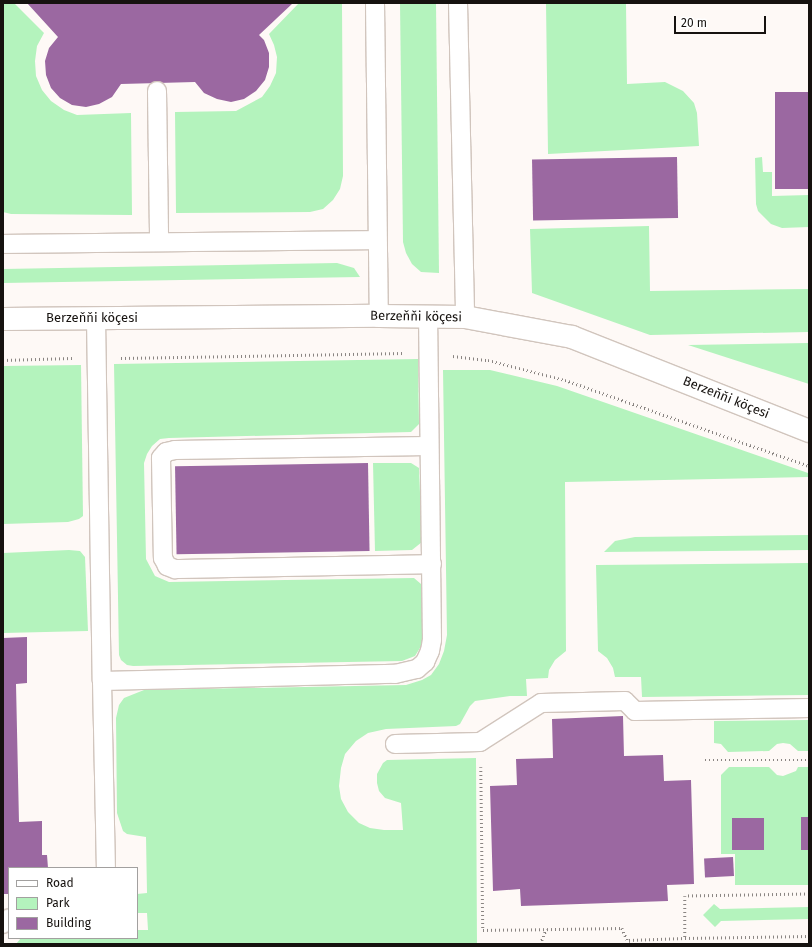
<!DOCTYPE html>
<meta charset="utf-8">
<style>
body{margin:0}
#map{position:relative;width:812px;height:947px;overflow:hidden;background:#fef9f6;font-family:"Fira Sans",sans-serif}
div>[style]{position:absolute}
.green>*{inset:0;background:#b4f3bd}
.building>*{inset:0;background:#9b68a1;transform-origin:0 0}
.path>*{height:2.5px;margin-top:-1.25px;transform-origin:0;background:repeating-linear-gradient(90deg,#8a8582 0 1px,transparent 0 4px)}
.roads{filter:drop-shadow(1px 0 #d1c5bd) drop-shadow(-1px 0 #d1c5bd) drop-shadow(0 1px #d1c5bd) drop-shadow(0 -1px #d1c5bd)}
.service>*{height:18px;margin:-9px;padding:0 9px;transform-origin:9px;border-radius:9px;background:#fff}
.tertiary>*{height:22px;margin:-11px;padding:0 11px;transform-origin:11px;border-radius:11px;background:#fff}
span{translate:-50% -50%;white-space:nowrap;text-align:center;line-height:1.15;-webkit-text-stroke:3px #fff;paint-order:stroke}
.street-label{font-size:13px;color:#16120f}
.frame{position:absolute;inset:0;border:4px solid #16120f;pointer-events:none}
.legend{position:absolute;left:8px;top:867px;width:130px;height:72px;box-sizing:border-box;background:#fff;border:1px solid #a2a09f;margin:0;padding:5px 7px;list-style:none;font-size:12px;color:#16120f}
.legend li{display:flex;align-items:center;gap:8px;height:20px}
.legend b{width:20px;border:1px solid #a2a09f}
.scale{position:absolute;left:674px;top:16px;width:92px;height:18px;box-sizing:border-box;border:2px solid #16120f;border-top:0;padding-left:5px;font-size:12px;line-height:14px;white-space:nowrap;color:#16120f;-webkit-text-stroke:3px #fff;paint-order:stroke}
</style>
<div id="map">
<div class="green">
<i style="clip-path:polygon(3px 3px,14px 3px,44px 33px,37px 46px,35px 61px,36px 76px,42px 90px,51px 101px,64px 110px,77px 115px,131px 113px,132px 215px,11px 214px,3px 212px)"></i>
<i style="clip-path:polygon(299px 3px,342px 3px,343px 176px,340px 189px,333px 200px,323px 209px,310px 212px,176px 213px,175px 112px,236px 111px,262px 97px,270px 86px,276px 73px,277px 57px,274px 45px,269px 34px)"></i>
<i style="clip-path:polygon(400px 3px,436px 3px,439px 273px,421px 272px,412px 264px,406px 253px,403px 242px)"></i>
<i style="clip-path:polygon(546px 3px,626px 3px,627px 84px,665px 82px,683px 91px,694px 103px,697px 113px,699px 146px,548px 154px)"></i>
<i style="clip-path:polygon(762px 157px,763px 172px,772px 172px,772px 196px,809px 195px,809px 227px,782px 228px,771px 224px,758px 211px,756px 204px,755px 158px)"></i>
<i style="clip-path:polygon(649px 226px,650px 291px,809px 289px,809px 332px,650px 335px,532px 293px,530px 229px)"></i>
<i style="clip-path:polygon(337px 263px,354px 268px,360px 277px,3px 283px,3px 269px)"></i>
<i style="clip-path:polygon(809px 343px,809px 384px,688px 345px)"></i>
<i style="clip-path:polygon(418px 359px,419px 424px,411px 432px,169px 438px,160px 439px,152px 446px,147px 454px,144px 463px,146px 559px,155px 576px,169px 582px,414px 578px,421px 584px,422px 587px,423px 643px,415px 656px,402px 661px,133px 666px,127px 665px,121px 660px,119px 655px,114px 364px)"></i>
<i style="clip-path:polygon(81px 365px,83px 516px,79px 519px,68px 522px,3px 524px,3px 366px)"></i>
<i style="clip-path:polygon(443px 370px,490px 370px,557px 386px,808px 473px,808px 477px,565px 482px,566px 651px,555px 660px,549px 670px,548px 678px,526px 679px,527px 696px,510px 696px,475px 701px,470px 706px,460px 724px,456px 726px,386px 729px,368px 733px,356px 741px,345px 754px,341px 768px,339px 786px,341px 799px,348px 812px,359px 823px,370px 828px,384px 830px,403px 830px,401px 803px,385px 798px,379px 791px,377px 783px,377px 774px,383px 763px,387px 760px,476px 758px,477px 944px,16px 944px,21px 938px,137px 938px,137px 930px,148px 930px,147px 913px,137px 913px,137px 894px,147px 893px,146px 837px,127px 834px,123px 831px,117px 813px,116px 718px,119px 705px,124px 698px,144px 690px,406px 685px,422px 680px,431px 675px,439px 664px,444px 651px,447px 635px)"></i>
<i style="clip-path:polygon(373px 463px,411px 463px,419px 468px,422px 542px,412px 550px,375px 551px)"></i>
<i style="clip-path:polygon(809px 535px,809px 550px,604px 552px,615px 541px,635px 537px)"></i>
<i style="clip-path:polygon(69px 550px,80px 551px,85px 557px,88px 631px,3px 633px,3px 553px)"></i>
<i style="clip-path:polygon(809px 563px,809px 695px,642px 697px,641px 677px,615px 677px,613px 668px,607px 658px,598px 651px,596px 565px)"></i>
<i style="clip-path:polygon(809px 720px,809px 751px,798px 751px,790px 744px,783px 743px,777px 744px,769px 751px,728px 752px,721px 744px,714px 743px,714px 721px)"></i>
<i style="clip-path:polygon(729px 767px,769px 767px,777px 775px,783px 776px,796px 771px,798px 767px,809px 767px,809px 885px,735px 885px,735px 854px,721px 854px,721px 775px)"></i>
<i style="clip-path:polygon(714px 904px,720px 909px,809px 907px,809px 919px,721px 921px,715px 927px,703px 915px)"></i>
</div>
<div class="building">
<i style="clip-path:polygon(27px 3px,293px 3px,259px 35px,264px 40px,269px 53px,269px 67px,265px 80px,256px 91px,244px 99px,231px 102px,217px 99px,204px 93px,195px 82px,121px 84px,112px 97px,99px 104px,86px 107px,72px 105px,60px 98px,51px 88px,46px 75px,45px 61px,49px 48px,58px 37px)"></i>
<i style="left:775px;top:92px;width:34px;height:97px"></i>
<i style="left:677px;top:157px;width:61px;height:145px;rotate:89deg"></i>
<i style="left:368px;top:463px;width:88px;height:193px;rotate:89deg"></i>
<i style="clip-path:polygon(27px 637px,27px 683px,16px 684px,19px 822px,42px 821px,42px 855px,47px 855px,48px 868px,9px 868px,9px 894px,3px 894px,3px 638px)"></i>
<i style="clip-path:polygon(623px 716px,624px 756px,663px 755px,664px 781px,691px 780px,694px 884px,667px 885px,668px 901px,521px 906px,520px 889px,493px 891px,490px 786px,517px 785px,516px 759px,553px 758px,552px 719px)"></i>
<i style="left:801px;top:817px;width:8px;height:33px"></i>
<i style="left:732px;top:818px;width:32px;height:32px"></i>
<i style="left:733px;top:857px;width:19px;height:29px;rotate:87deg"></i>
</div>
<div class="path">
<i style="left:453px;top:356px;width:35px;rotate:7deg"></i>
<i style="left:488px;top:360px;width:80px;rotate:14.6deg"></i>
<i style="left:565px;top:380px;width:259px;rotate:19.4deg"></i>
<i style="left:121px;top:358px;width:283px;rotate:-1deg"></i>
<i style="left:3px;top:360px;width:69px;rotate:-1.7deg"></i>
<i style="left:705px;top:760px;width:104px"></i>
<i style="left:481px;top:767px;width:163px;rotate:89.3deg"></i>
<i style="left:483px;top:930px;width:139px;rotate:-0.8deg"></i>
<i style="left:622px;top:928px;width:17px;rotate:66deg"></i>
<i style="left:809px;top:894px;width:124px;rotate:179.1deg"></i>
<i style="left:685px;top:896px;width:42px;rotate:90deg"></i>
<i style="left:685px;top:938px;width:124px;rotate:-0.9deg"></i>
<i style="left:629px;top:940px;width:56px;rotate:-2deg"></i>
<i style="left:540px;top:944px;width:16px;rotate:-68deg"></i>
</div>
<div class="roads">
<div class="service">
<i style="left:375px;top:3px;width:313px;rotate:89.3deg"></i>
<i style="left:458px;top:3px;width:314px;rotate:88.7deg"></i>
<i style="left:157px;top:91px;width:150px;rotate:89.2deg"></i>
<i style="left:3px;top:244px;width:374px;rotate:-0.6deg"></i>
<i style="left:96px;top:318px;width:363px;rotate:89.1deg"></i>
<i style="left:102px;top:681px;width:187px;rotate:88.8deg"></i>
<i style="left:428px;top:446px;width:253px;rotate:179.1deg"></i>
<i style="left:175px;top:450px;width:9px;rotate:167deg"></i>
<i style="left:166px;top:452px;width:8px;rotate:130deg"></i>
<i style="left:161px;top:458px;width:100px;rotate:88.9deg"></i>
<i style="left:163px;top:558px;width:9px;rotate:63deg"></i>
<i style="left:167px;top:566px;width:9px;rotate:21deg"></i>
<i style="left:175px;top:569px;width:257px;rotate:-1.1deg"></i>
<i style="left:102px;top:681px;width:293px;rotate:-1.4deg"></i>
<i style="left:395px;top:674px;width:23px;rotate:-13deg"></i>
<i style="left:417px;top:669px;width:11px;rotate:-41deg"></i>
<i style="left:425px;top:662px;width:12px;rotate:-66deg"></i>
<i style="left:430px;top:651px;width:11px;rotate:-80deg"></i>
<i style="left:432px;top:640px;width:323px;rotate:-90.7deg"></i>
<i style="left:395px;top:744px;width:85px;rotate:-1.3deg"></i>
<i style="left:480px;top:742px;width:72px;rotate:-32.6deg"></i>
<i style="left:541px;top:703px;width:84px;rotate:-1.4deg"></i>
<i style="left:625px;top:701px;width:14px;rotate:45deg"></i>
<i style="left:635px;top:711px;width:174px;rotate:-1deg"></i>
<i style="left:3px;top:924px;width:8px;rotate:-45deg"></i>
</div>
<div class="tertiary">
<i style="left:3px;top:319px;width:376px;rotate:-0.5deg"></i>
<i style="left:379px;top:316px;width:86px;rotate:0.7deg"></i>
<i style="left:465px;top:317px;width:109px;rotate:10.6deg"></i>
<i style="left:572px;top:337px;width:255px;rotate:21.6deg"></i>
</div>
</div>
<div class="street-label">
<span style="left:416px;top:317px;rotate:1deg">Berzeňňi köçesi</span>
<span style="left:92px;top:318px">Berzeňňi köçesi</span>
<span style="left:726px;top:398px;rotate:22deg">Berzeňňi köçesi</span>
</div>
<div class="frame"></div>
<ul class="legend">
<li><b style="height:5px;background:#fff"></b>Road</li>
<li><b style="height:11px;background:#b4f3bd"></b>Park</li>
<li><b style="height:11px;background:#9b68a1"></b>Building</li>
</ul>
<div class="scale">20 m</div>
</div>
